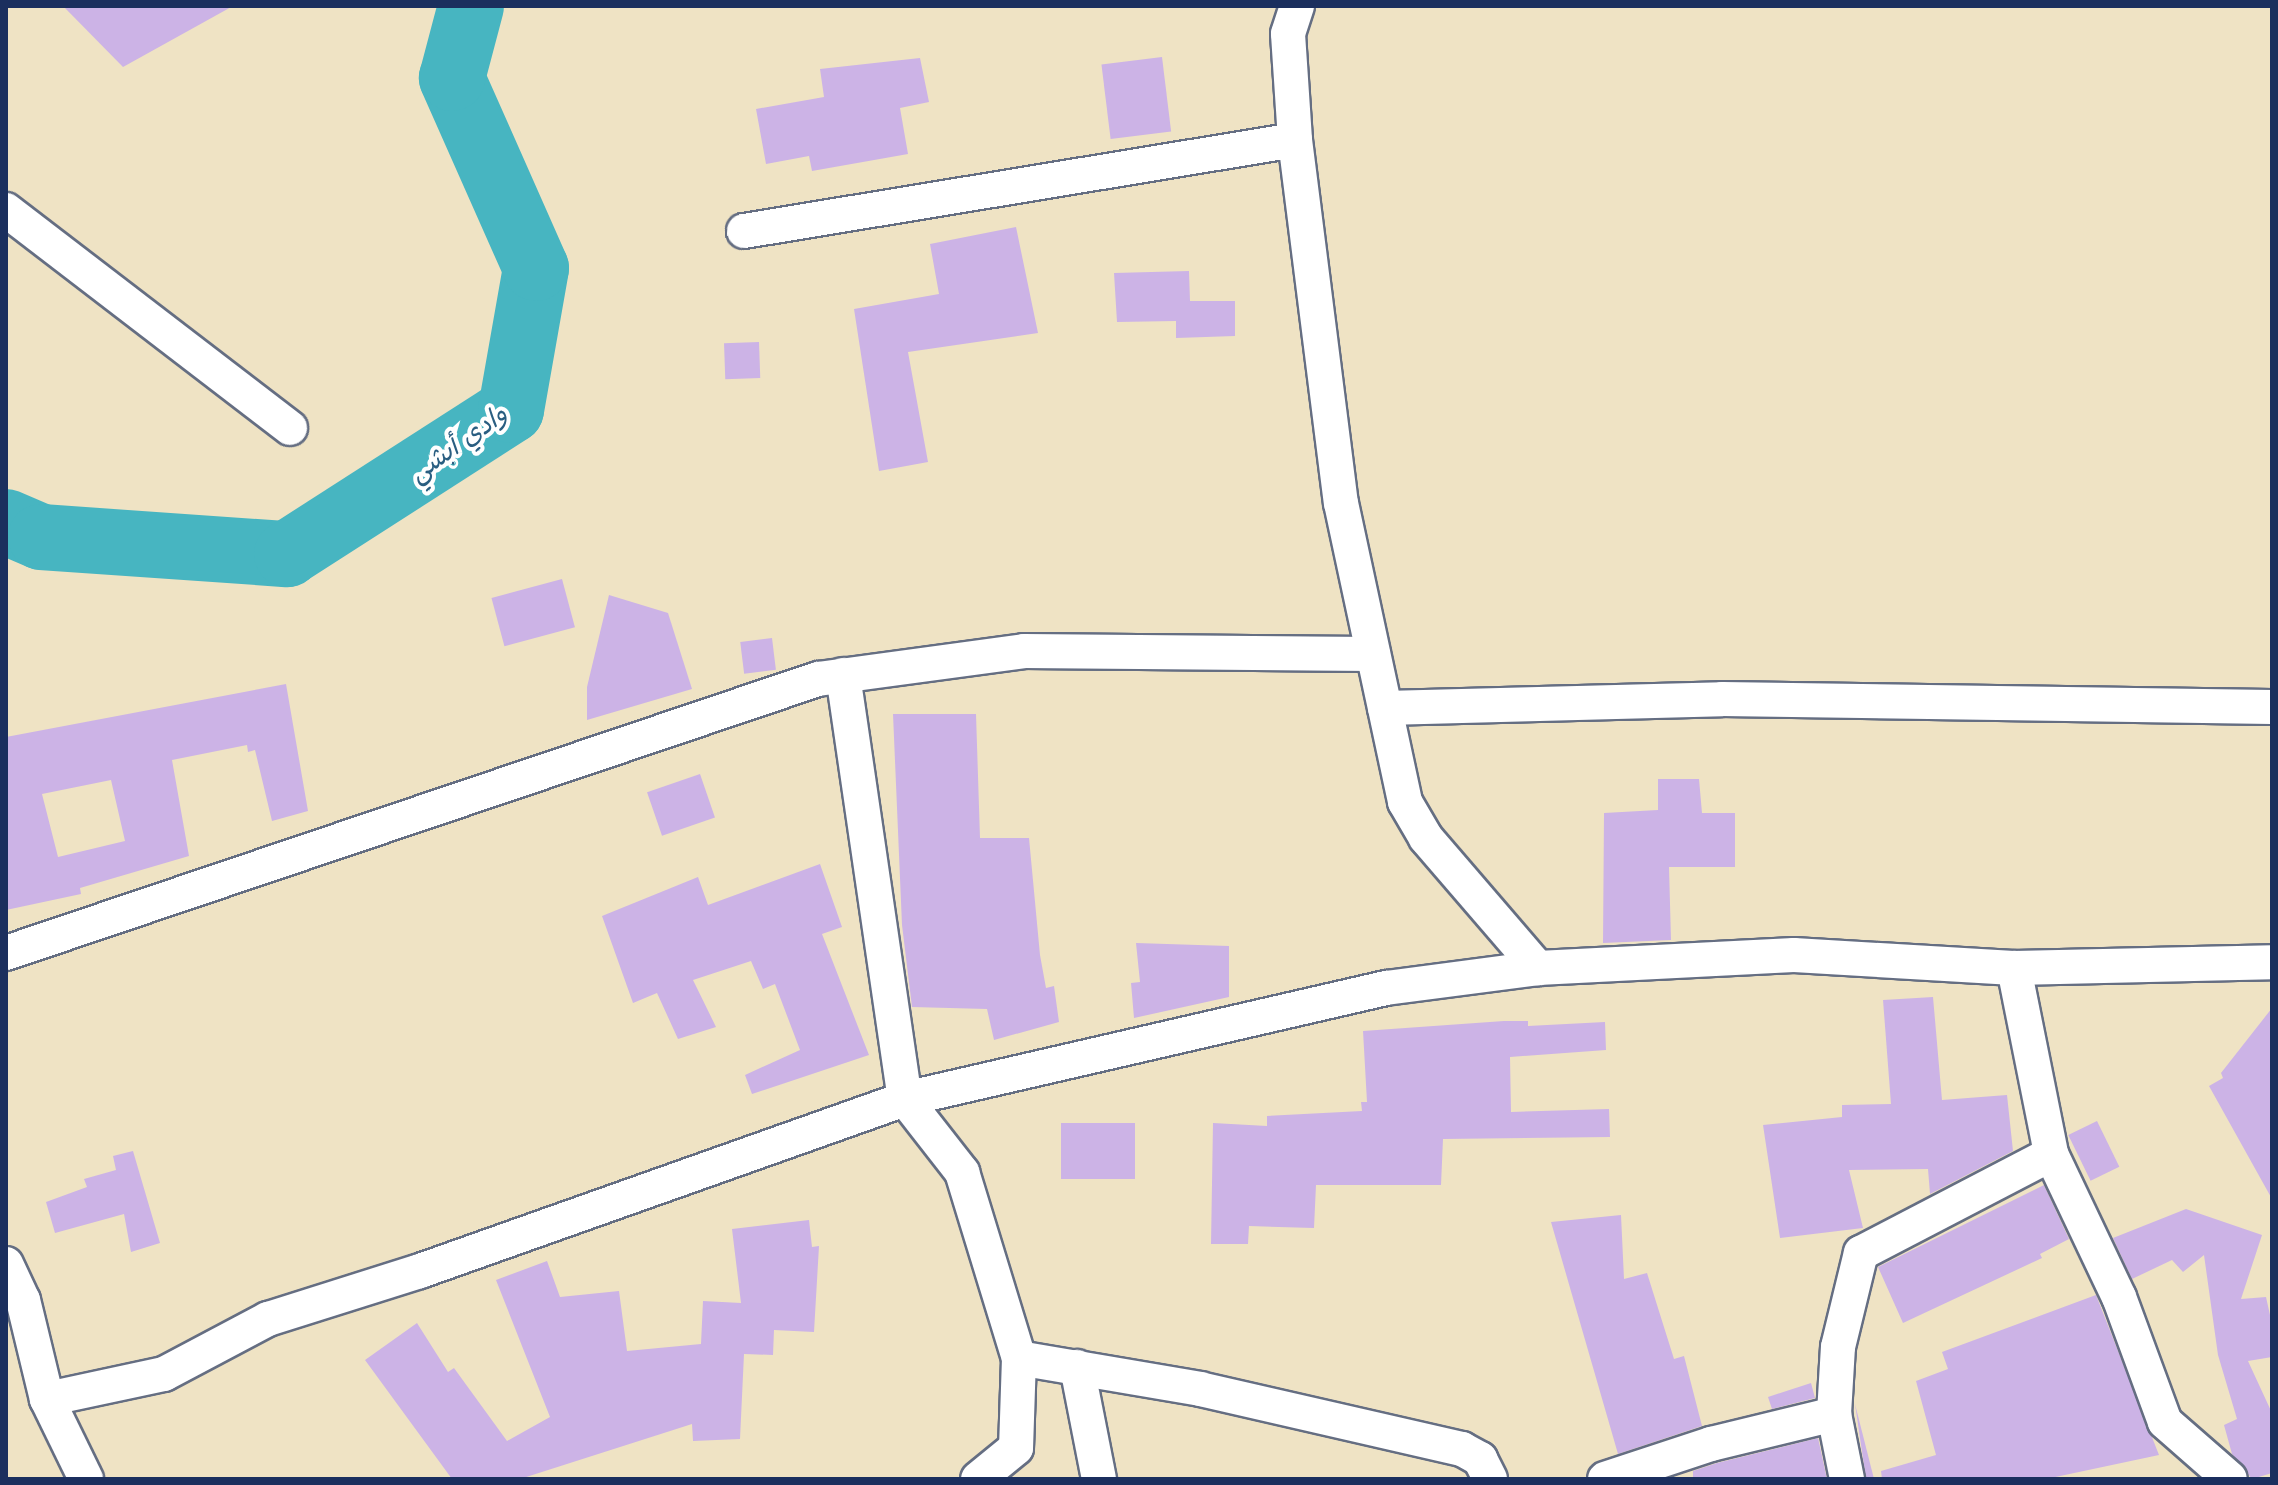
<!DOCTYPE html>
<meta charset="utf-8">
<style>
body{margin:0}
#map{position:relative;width:2278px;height:1485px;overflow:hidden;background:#efe3c4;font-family:"Playpen Sans","Playpen Sans Arabic",sans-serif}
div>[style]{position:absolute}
.river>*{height:66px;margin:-33px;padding:0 33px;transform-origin:33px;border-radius:33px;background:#47b5c1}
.building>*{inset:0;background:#ccb3e6;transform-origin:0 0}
.roads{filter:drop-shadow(2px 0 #656e82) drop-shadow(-2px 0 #656e82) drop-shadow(0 2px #656e82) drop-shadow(0 -2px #656e82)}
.street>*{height:34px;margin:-17px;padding:0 17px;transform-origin:17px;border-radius:17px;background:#fff}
span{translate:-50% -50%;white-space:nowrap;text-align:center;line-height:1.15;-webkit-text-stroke:8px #fff;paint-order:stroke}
.water-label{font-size:26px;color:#2a5e81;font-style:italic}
.frame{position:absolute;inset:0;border:8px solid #1b2f5e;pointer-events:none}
</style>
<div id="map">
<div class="river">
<i style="left:6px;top:522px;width:38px;rotate:23deg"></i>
<i style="left:41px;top:537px;width:247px;rotate:4deg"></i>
<i style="left:287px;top:554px;width:266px;rotate:-32.7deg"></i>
<i style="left:511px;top:410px;width:144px;rotate:-80deg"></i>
<i style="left:536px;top:268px;width:208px;rotate:-113.9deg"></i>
<i style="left:452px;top:78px;width:74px;rotate:-75.2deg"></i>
</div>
<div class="building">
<i style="clip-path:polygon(63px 6px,233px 6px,123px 67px)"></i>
<i style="left:1162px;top:57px;width:75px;height:61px;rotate:83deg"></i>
<i style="clip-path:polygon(920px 58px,929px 102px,900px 108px,908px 154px,812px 171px,809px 156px,766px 164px,756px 109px,824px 97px,820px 69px)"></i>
<i style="clip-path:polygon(1016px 227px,1038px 333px,908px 352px,928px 462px,879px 471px,854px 309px,939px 294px,930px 244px)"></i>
<i style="clip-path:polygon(1189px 271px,1190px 301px,1235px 301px,1235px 336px,1176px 338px,1176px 321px,1117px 322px,1114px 273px)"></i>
<i style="left:759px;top:342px;width:36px;height:35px;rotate:88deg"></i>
<i style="left:562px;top:579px;width:50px;height:73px;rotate:75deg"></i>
<i style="clip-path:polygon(609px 595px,668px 613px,692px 689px,587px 720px,587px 687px)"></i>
<i style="left:772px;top:638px;width:32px;height:32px;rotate:83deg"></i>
<i style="clip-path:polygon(evenodd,286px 684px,308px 811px,272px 821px,255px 750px,248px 752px,247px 745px,172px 760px,189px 856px,80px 888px,81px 894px,6px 910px,6px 737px,286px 684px,111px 780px,125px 841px,58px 857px,42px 794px,111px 780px)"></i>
<i style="clip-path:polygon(893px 714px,976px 714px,980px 838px,1029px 838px,1040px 955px,1046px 988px,1054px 986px,1059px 1022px,994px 1040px,987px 1009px,912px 1007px,902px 925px)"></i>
<i style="left:700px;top:774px;width:46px;height:56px;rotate:71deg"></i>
<i style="clip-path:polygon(1658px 779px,1699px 779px,1702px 813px,1735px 813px,1735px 867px,1669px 867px,1671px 940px,1603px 943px,1604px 813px,1658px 810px)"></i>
<i style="clip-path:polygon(820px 864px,842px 927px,822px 934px,869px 1055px,752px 1094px,745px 1075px,800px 1050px,775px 984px,763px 989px,751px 961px,693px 980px,716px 1027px,678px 1039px,657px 993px,633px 1003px,602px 916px,698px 877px,708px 905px)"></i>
<i style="clip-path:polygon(1136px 943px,1229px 946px,1229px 997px,1134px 1018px,1131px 983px,1140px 982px)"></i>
<i style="clip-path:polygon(1933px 997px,1942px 1100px,2007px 1095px,2013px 1151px,1930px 1194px,1928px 1169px,1849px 1170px,1863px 1228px,1780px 1238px,1763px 1125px,1842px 1117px,1842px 1105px,1891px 1104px,1883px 1000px)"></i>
<i style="clip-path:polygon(2272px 1008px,2272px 1199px,2209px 1086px,2223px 1078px,2221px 1073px)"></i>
<i style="clip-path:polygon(1504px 1021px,1528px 1021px,1528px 1026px,1605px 1022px,1606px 1050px,1510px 1057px,1511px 1112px,1609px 1109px,1610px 1137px,1443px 1139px,1441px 1185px,1316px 1185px,1314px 1228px,1249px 1226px,1248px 1244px,1211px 1244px,1213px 1123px,1267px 1126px,1267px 1116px,1362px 1111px,1361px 1102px,1367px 1102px,1363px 1031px)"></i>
<i style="left:2097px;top:1121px;width:51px;height:32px;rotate:64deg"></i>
<i style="left:1061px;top:1123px;width:74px;height:56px"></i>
<i style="clip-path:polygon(133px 1151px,160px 1243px,131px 1252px,124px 1214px,55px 1233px,46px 1202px,87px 1187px,84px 1179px,116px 1170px,113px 1156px)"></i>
<i style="clip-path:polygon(2044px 1185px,2069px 1239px,2040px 1254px,2042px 1258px,1903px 1323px,1878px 1267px)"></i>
<i style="clip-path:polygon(2186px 1209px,2262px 1235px,2241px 1299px,2266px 1297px,2272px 1324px,2272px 1357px,2248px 1361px,2272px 1413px,2272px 1473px,2252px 1479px,2232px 1454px,2224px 1425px,2237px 1419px,2218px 1355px,2204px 1255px,2183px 1272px,2172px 1260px,2132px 1279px,2113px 1238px)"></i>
<i style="clip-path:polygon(1621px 1215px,1624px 1279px,1647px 1273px,1674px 1359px,1684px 1356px,1702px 1426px,1618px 1454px,1551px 1222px)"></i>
<i style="clip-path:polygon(809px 1220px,812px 1247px,819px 1246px,814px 1332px,774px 1330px,773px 1355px,744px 1354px,740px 1439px,693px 1441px,692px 1424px,520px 1479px,452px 1479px,365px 1360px,417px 1323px,448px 1372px,454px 1368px,507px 1441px,550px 1417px,496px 1280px,547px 1261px,560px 1297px,619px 1291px,627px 1351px,701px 1344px,703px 1301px,741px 1303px,732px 1229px)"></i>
<i style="clip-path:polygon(2096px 1295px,2159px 1455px,2046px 1479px,1882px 1479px,1881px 1471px,1936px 1455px,1916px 1381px,1948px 1369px,1942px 1352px)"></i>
<i style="clip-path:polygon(1811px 1383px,1815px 1398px,1772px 1409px,1768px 1397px)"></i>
<i style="clip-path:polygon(1855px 1404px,1874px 1479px,1866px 1479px)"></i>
<i style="clip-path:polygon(1818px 1438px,1827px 1479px,1693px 1479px,1693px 1471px,1717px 1463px)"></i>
</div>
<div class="roads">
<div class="street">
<i style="left:1297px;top:6px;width:29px;rotate:108deg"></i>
<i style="left:1288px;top:34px;width:106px;rotate:86.2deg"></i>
<i style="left:1295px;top:140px;width:366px;rotate:82.8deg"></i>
<i style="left:1341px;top:503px;width:306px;rotate:77.9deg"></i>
<i style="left:1405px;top:802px;width:42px;rotate:59.7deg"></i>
<i style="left:1426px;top:838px;width:172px;rotate:49.3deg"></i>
<i style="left:6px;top:210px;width:358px;rotate:37.5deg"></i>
<i style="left:744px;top:231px;width:558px;rotate:-9.38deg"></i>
<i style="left:843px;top:675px;width:429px;rotate:81.7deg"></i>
<i style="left:905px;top:1099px;width:93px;rotate:52deg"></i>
<i style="left:962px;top:1172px;width:195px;rotate:73deg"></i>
<i style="left:1019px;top:1358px;width:90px;rotate:91.9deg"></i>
<i style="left:1016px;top:1448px;width:49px;rotate:140.8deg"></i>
<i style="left:1385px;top:708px;width:337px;rotate:-1.5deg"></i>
<i style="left:1722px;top:699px;width:550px;rotate:0.83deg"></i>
<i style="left:6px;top:953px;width:857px;rotate:-18.65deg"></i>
<i style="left:818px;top:679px;width:208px;rotate:-7.7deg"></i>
<i style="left:1024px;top:651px;width:349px;rotate:0.5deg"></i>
<i style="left:2014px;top:968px;width:190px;rotate:78.7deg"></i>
<i style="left:2051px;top:1154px;width:158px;rotate:64.6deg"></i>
<i style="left:2119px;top:1297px;width:133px;rotate:69.8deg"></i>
<i style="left:2165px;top:1422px;width:86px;rotate:41.2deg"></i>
<i style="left:6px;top:1264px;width:40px;rotate:65deg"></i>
<i style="left:23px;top:1300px;width:102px;rotate:76.4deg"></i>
<i style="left:47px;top:1399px;width:120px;rotate:-12.1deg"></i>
<i style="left:164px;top:1374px;width:118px;rotate:-27.9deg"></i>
<i style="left:268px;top:1319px;width:159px;rotate:-17.5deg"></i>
<i style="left:420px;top:1271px;width:515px;rotate:-19.53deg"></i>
<i style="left:905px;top:1099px;width:494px;rotate:-13deg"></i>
<i style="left:1386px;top:988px;width:153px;rotate:-7.5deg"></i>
<i style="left:1538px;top:968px;width:256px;rotate:-2.9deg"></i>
<i style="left:1794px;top:955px;width:220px;rotate:3.4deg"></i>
<i style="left:2014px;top:968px;width:258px;rotate:-1.3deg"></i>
<i style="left:1019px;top:1358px;width:184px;rotate:9.7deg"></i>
<i style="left:1200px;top:1389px;width:269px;rotate:12.9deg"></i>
<i style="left:1462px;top:1449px;width:21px;rotate:29deg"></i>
<i style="left:1480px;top:1459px;width:22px;rotate:63deg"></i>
<i style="left:1077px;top:1367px;width:114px;rotate:78.9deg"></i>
<i style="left:47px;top:1399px;width:89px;rotate:64deg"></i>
<i style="left:1834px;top:1414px;width:66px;rotate:78.7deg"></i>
<i style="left:1605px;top:1479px;width:112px;rotate:-18.3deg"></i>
<i style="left:1711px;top:1444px;width:127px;rotate:-13.7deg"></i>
<i style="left:1834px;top:1414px;width:67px;rotate:-86.6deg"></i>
<i style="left:1838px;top:1347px;width:97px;rotate:-76.3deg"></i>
<i style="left:1861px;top:1253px;width:214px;rotate:-27.5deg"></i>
</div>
</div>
<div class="water-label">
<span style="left:457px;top:442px;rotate:-35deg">وادي أبشي</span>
</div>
<div class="frame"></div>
</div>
